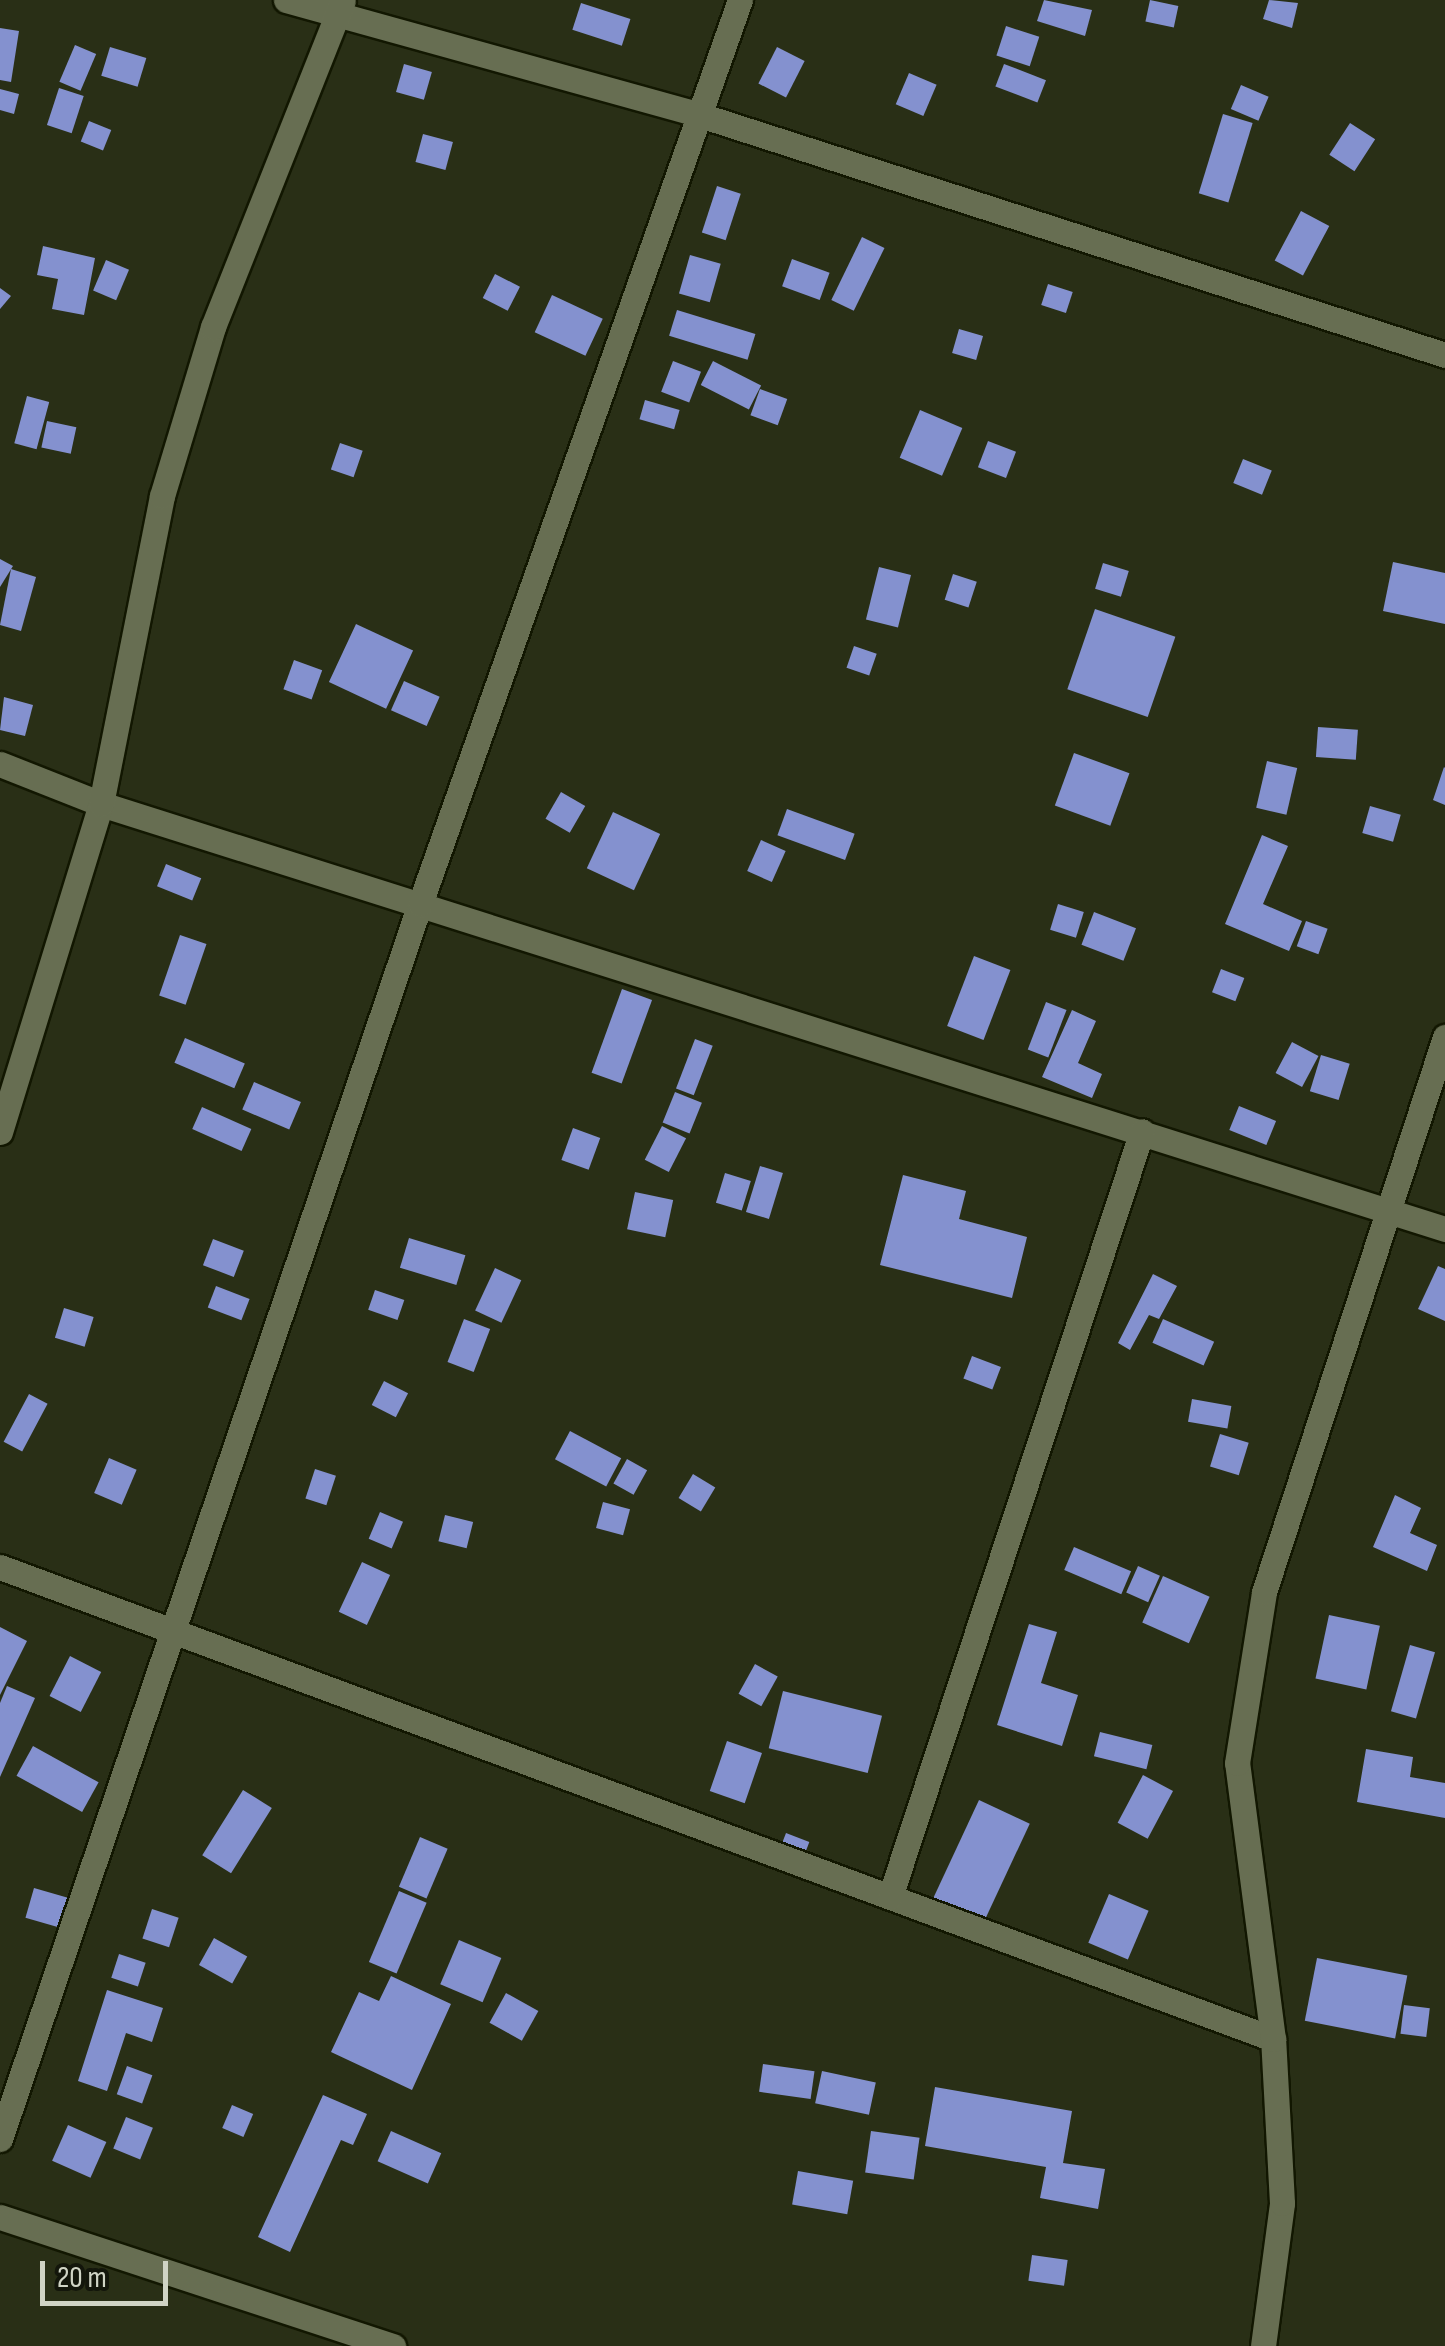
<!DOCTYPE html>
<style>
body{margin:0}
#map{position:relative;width:1445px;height:2346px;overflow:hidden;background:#292f16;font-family:"Sofia Sans Condensed",sans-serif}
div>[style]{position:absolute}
.building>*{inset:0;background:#8491cf;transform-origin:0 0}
.roads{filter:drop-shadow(2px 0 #121701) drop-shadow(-2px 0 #121701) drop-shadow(0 2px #121701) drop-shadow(0 -2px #121701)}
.minor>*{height:25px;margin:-12.5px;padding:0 12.5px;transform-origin:12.5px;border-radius:12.5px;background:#676e52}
span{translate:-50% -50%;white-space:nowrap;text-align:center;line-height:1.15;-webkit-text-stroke:10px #13160b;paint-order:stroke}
.scale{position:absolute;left:40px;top:2261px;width:128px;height:45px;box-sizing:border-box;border:5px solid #d0d4c5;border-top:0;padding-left:12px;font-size:30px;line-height:35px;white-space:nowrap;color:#d0d4c5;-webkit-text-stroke:8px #13160b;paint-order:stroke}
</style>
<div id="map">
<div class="building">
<i style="clip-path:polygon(1044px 0,1092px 10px,1085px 36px,1037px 21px)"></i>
<i style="left:1150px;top:0;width:29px;height:22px;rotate:12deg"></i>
<i style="clip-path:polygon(1269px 0,1298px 3px,1292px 28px,1263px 19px)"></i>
<i style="left:581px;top:3px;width:52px;height:28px;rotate:18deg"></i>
<i style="left:1006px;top:26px;width:35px;height:31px;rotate:18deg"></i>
<i style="clip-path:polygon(0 28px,19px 31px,11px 82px,0 80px)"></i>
<i style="left:75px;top:45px;width:23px;height:40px;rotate:23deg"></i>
<i style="left:110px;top:47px;width:38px;height:30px;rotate:17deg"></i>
<i style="left:777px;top:47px;width:31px;height:41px;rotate:27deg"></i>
<i style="left:404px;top:64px;width:29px;height:29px;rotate:16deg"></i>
<i style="left:1004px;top:64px;width:45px;height:24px;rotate:21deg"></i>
<i style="left:909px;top:73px;width:30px;height:34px;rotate:23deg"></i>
<i style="left:1241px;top:85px;width:30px;height:26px;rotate:23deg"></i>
<i style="left:59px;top:88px;width:26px;height:39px;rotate:18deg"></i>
<i style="clip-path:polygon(0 89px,19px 94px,14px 114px,0 110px)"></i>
<i style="left:1223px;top:114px;width:31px;height:83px;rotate:17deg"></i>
<i style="left:89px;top:121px;width:24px;height:22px;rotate:22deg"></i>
<i style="left:1350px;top:123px;width:30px;height:38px;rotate:33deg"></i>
<i style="left:423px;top:134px;width:31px;height:29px;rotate:15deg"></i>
<i style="left:717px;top:186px;width:25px;height:49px;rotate:18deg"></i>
<i style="left:1301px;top:211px;width:32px;height:56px;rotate:28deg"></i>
<i style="left:862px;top:237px;width:25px;height:70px;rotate:26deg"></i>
<i style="clip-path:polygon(43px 246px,95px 258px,84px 315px,52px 309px,58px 279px,37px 275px)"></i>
<i style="left:690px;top:255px;width:32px;height:40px;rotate:16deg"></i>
<i style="left:792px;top:259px;width:40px;height:29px;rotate:20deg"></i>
<i style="left:106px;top:260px;width:25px;height:33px;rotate:23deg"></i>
<i style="left:495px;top:274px;width:28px;height:27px;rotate:27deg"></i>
<i style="left:1048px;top:284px;width:26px;height:22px;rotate:18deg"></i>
<i style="clip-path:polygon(0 288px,11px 296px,0 309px)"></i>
<i style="left:552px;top:295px;width:56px;height:41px;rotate:25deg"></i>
<i style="left:677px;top:310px;width:82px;height:27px;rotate:17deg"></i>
<i style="left:959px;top:329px;width:25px;height:25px;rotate:16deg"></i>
<i style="left:673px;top:361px;width:30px;height:33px;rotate:21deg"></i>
<i style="left:713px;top:361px;width:54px;height:27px;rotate:27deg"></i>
<i style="left:760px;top:389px;width:29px;height:28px;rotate:20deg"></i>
<i style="left:27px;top:396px;width:23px;height:49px;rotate:15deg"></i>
<i style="left:645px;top:400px;width:36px;height:20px;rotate:16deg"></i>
<i style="left:920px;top:410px;width:46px;height:52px;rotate:23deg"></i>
<i style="left:47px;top:421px;width:30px;height:27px;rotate:12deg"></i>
<i style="left:988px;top:441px;width:30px;height:28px;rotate:21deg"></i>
<i style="left:340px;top:443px;width:24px;height:28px;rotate:19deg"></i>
<i style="left:1243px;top:459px;width:31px;height:26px;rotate:22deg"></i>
<i style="clip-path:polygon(0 559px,13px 566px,0 587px)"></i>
<i style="clip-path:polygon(1393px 562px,1445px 573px,1445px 624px,1383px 611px)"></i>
<i style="left:1103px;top:563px;width:27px;height:27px;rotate:17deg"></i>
<i style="left:879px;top:567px;width:33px;height:54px;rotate:14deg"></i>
<i style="clip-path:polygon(11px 569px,36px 577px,21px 631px,0 625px)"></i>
<i style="left:953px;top:574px;width:25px;height:27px;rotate:18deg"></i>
<i style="left:1095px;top:609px;width:85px;height:85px;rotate:19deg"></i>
<i style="left:356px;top:624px;width:63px;height:64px;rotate:25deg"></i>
<i style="left:854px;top:646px;width:24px;height:23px;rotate:19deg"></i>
<i style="left:294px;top:660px;width:30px;height:31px;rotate:20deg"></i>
<i style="left:404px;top:681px;width:39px;height:32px;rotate:24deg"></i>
<i style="clip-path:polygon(4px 697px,33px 705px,25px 736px,0 730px)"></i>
<i style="left:1318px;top:727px;width:40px;height:30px;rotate:4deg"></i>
<i style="left:1074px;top:753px;width:59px;height:56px;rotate:20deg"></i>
<i style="left:1267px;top:761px;width:31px;height:48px;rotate:13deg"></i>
<i style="clip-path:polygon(1444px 767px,1445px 768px,1445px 805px,1433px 800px)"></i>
<i style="left:561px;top:792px;width:28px;height:31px;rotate:30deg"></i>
<i style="left:1370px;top:806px;width:32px;height:28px;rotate:16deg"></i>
<i style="left:787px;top:809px;width:72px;height:28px;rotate:20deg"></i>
<i style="left:613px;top:812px;width:52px;height:62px;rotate:25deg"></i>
<i style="clip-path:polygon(1262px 835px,1288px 846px,1263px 904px,1302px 921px,1289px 951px,1225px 924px)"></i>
<i style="left:761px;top:840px;width:27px;height:34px;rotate:24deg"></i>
<i style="left:166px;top:864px;width:38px;height:24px;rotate:22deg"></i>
<i style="left:1058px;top:904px;width:27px;height:27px;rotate:17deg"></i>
<i style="left:1094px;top:912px;width:45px;height:35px;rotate:21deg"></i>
<i style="left:1306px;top:921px;width:23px;height:27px;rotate:20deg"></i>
<i style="left:180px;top:935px;width:28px;height:64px;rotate:19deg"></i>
<i style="left:974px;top:956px;width:39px;height:75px;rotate:21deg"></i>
<i style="left:1221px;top:969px;width:25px;height:25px;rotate:21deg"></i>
<i style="left:622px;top:989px;width:32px;height:89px;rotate:20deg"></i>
<i style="left:1046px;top:1002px;width:22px;height:51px;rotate:21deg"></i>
<i style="clip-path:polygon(1072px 1010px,1096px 1021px,1078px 1063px,1102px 1074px,1092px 1098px,1042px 1077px)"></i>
<i style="left:185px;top:1038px;width:65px;height:27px;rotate:23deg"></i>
<i style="left:695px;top:1039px;width:19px;height:53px;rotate:21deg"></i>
<i style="left:1292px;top:1042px;width:30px;height:35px;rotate:28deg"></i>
<i style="left:1321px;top:1055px;width:30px;height:38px;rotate:17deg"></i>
<i style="left:254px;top:1082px;width:51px;height:30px;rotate:23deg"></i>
<i style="left:675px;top:1092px;width:29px;height:33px;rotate:22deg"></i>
<i style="left:1239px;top:1106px;width:40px;height:26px;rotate:22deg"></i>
<i style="left:202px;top:1107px;width:54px;height:24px;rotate:24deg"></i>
<i style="left:662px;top:1126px;width:27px;height:38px;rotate:27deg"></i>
<i style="left:573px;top:1128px;width:29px;height:34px;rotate:20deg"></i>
<i style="left:760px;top:1166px;width:24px;height:48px;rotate:17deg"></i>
<i style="left:725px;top:1173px;width:27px;height:31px;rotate:17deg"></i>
<i style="clip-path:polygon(903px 1175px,966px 1191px,959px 1219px,1027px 1237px,1012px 1298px,880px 1265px)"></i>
<i style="left:635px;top:1192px;width:39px;height:38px;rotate:12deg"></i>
<i style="left:409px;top:1238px;width:59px;height:31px;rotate:17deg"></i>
<i style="left:213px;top:1239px;width:33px;height:28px;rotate:21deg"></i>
<i style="clip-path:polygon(1438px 1266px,1445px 1269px,1445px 1321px,1418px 1309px)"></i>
<i style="left:495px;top:1268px;width:29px;height:47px;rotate:25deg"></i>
<i style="clip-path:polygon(1153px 1274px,1177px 1286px,1159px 1319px,1149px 1315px,1130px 1350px,1118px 1343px)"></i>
<i style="left:216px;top:1286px;width:36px;height:23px;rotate:21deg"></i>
<i style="left:375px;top:1290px;width:31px;height:21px;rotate:19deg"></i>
<i style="left:64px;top:1308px;width:31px;height:31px;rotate:17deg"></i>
<i style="left:464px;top:1319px;width:28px;height:46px;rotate:21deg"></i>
<i style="left:1163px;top:1319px;width:56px;height:26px;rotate:24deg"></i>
<i style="left:972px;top:1356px;width:31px;height:24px;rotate:21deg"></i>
<i style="left:384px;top:1381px;width:27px;height:27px;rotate:27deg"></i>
<i style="left:29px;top:1394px;width:21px;height:54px;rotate:28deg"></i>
<i style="left:1192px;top:1399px;width:40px;height:23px;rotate:10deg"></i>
<i style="left:570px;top:1431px;width:58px;height:32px;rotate:28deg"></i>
<i style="left:1220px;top:1434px;width:30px;height:34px;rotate:17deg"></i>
<i style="left:109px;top:1458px;width:30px;height:38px;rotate:23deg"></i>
<i style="left:627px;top:1459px;width:23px;height:28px;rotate:29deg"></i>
<i style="left:315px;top:1469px;width:22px;height:31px;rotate:18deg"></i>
<i style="left:693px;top:1474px;width:26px;height:28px;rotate:31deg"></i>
<i style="clip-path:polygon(1395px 1495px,1421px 1508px,1410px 1533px,1437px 1545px,1427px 1571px,1373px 1547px)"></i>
<i style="left:603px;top:1502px;width:28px;height:27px;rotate:15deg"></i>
<i style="left:380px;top:1512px;width:25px;height:29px;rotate:23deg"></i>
<i style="left:445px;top:1515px;width:29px;height:27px;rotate:14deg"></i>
<i style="left:1074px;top:1547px;width:62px;height:25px;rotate:23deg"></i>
<i style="left:362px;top:1562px;width:31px;height:55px;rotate:25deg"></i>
<i style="left:1138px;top:1566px;width:24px;height:29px;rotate:24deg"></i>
<i style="left:1163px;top:1576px;width:51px;height:51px;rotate:24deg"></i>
<i style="left:1329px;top:1615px;width:52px;height:65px;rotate:12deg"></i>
<i style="clip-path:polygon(1029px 1624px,1057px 1632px,1041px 1683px,1078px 1695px,1062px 1746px,997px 1725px)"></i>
<i style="clip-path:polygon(0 1627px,27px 1641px,0 1695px)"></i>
<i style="left:1410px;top:1645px;width:26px;height:69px;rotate:16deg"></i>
<i style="left:70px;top:1656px;width:35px;height:45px;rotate:27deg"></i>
<i style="left:755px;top:1664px;width:26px;height:34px;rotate:29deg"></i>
<i style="clip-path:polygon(7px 1686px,35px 1698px,0 1777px,0 1703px)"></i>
<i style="left:783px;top:1691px;width:102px;height:59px;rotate:14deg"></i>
<i style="left:1100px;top:1732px;width:54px;height:25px;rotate:14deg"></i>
<i style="left:727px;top:1741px;width:37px;height:53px;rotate:19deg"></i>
<i style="left:33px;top:1746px;width:75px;height:34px;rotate:29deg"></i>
<i style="clip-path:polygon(1366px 1749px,1413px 1757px,1410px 1777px,1445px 1783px,1445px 1818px,1357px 1802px)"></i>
<i style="left:1143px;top:1775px;width:34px;height:54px;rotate:28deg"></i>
<i style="left:243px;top:1790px;width:34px;height:77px;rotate:32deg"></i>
<i style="left:979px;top:1800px;width:56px;height:110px;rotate:25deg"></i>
<i style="left:786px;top:1833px;width:25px;height:22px;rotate:21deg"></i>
<i style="left:420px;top:1837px;width:30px;height:54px;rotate:23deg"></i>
<i style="left:34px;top:1888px;width:37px;height:31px;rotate:16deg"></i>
<i style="left:399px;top:1891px;width:30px;height:77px;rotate:23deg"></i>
<i style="left:1109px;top:1894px;width:43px;height:53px;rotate:23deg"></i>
<i style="left:152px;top:1909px;width:28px;height:31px;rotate:18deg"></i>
<i style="left:214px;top:1938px;width:38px;height:31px;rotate:29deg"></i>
<i style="left:459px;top:1940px;width:46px;height:48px;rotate:23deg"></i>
<i style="left:119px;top:1954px;width:28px;height:25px;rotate:18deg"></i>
<i style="left:1317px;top:1958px;width:92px;height:64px;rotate:11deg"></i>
<i style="clip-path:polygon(391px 1976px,451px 2004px,412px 2090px,331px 2052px,359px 1992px,379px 2001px)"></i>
<i style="clip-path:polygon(107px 1990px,163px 2008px,152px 2042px,126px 2033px,107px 2091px,78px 2081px)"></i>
<i style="left:506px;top:1993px;width:37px;height:34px;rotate:29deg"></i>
<i style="left:1404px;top:2005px;width:26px;height:29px;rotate:7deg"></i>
<i style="left:763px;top:2064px;width:52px;height:28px;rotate:8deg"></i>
<i style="left:127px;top:2066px;width:27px;height:30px;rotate:20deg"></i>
<i style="left:822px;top:2071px;width:55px;height:33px;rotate:12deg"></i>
<i style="clip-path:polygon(935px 2087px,1072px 2111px,1063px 2163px,1105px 2169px,1098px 2209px,1040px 2198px,1046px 2167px,925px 2146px)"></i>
<i style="clip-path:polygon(323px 2095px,367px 2114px,353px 2145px,341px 2140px,290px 2252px,258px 2237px)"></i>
<i style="left:232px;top:2105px;width:23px;height:25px;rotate:23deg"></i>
<i style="left:126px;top:2117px;width:29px;height:34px;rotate:22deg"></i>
<i style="left:68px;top:2125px;width:42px;height:39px;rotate:24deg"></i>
<i style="left:391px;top:2131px;width:55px;height:33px;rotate:24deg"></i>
<i style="left:871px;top:2131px;width:49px;height:42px;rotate:8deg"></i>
<i style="left:798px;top:2171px;width:56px;height:34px;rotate:10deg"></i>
<i style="left:1032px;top:2255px;width:36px;height:26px;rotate:8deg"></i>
</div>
<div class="roads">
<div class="minor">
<i style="left:286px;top:0;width:433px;rotate:15.5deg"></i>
<i style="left:703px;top:116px;width:780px;rotate:17.85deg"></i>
<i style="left:0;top:764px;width:109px;rotate:21.6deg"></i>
<i style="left:101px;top:804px;width:1410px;rotate:17.55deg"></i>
<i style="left:0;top:1132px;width:343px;rotate:-72.9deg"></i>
<i style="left:101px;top:804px;width:314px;rotate:-78.8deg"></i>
<i style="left:162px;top:496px;width:177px;rotate:-73.2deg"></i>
<i style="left:213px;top:327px;width:351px;rotate:-68.3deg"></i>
<i style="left:0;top:1567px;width:1358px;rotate:20.34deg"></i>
<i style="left:890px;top:1897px;width:806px;rotate:-71.79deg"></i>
<i style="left:0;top:2139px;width:1304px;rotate:-71.22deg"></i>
<i style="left:420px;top:904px;width:959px;rotate:-70.51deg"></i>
<i style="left:0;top:2217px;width:414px;rotate:18.2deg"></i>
<i style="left:1263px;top:2346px;width:144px;rotate:-82.4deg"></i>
<i style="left:1282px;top:2203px;width:164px;rotate:-93.1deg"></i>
<i style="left:1273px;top:2039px;width:278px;rotate:-97.4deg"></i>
<i style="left:1237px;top:1763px;width:173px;rotate:-81deg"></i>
<i style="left:1264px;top:1592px;width:584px;rotate:-71.94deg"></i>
</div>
</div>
<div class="scale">20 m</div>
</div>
